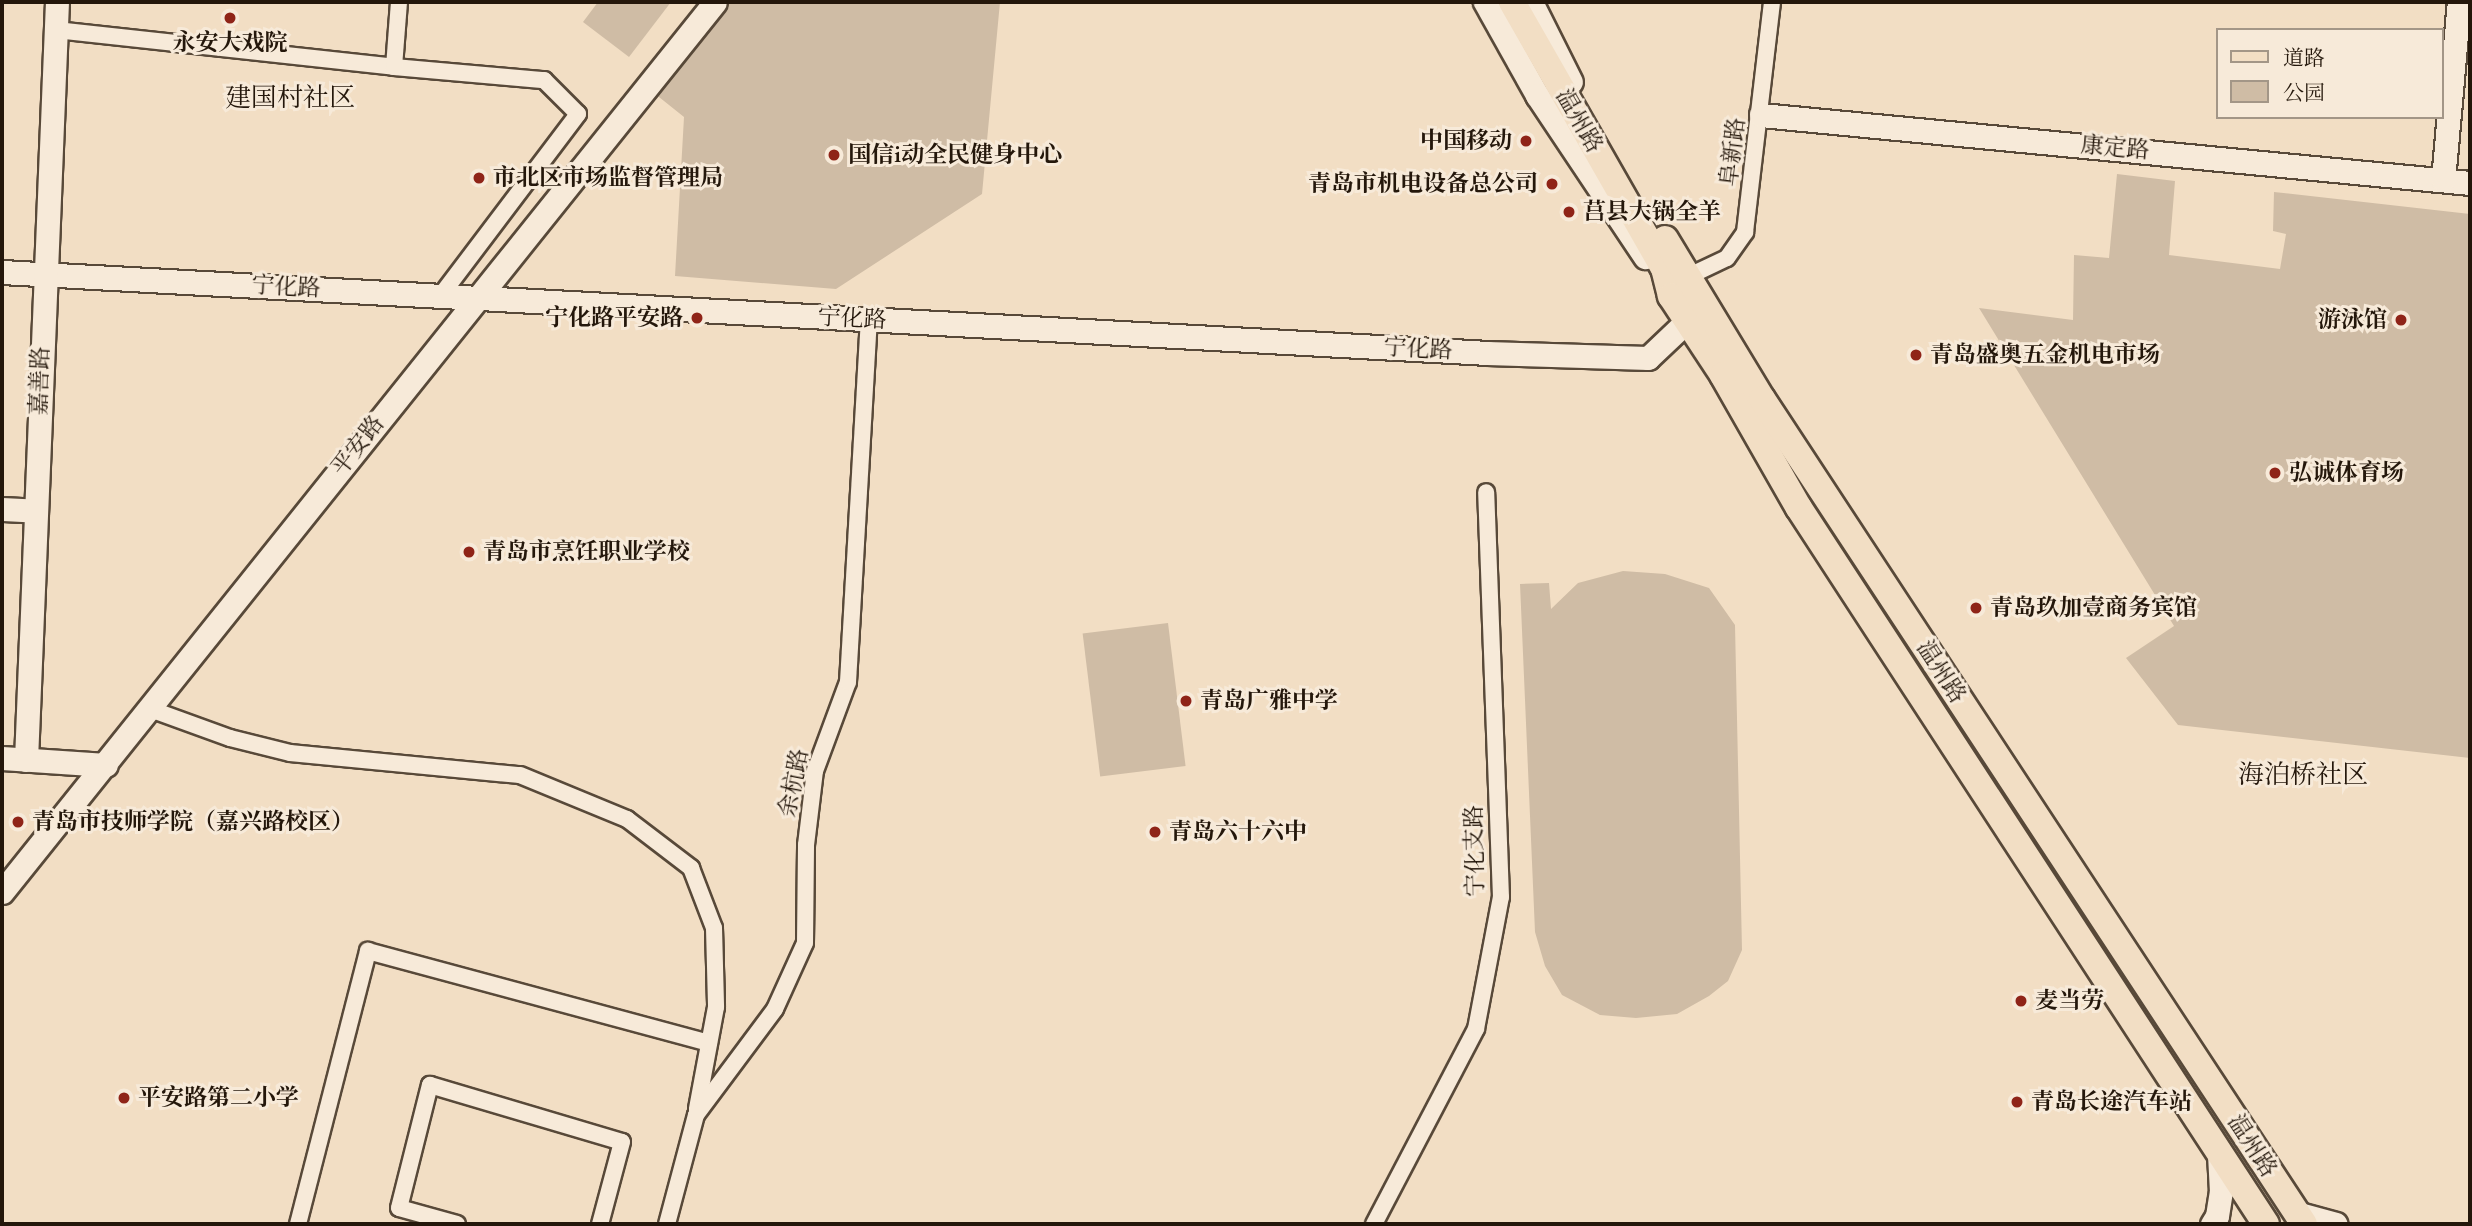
<!DOCTYPE html>
<meta charset="utf-8">
<style>
body{margin:0}
#map{position:relative;width:2472px;height:1226px;overflow:hidden;background:#f2dec4;font-family:Cardo,"Noto Serif SC",serif}
div>[style]{position:absolute}
.green>*{inset:0;background:#cfbca5;transform-origin:0 0}
.roads{filter:drop-shadow(2px 0 #584939) drop-shadow(-2px 0 #584939) drop-shadow(0 2px #584939) drop-shadow(0 -2px #584939)}
.street>*{height:16px;margin:-8px;padding:0 8px;transform-origin:8px;border-radius:8px;background:#f7ead9}
.secondary>*{height:23px;margin:-11.5px;padding:0 11.5px;transform-origin:11.5px;border-radius:11.5px;background:#f7ead9}
.primary>*{height:26px;margin:-13px;padding:0 13px;transform-origin:13px;border-radius:13px;background:#f2dec4}
.dots>*{width:19px;height:19px;translate:-50% -50%;box-sizing:border-box;border:4px solid #f7ead9;border-radius:50%}
span{translate:-50% -50%;white-space:nowrap;text-align:center;line-height:1.15;-webkit-text-stroke:6px #f7ead9;paint-order:stroke}
.poi-label{font-size:23px;color:#24170b;font-weight:700}
.right{translate:-100% -50%;text-align:right}
.left{translate:0 -50%;text-align:left}
.street-label{font-size:23px;color:#24170b}
.quarter-label{font-size:26px;color:#24170b}
.frame{position:absolute;inset:0;border:4px solid #24170b;pointer-events:none}
.legend{position:absolute;left:2216px;top:28px;width:228px;height:91px;box-sizing:border-box;background:#f7ead9;border:2px solid #a39687;margin:0;padding:9px 12px;list-style:none;font-size:21px;color:#24170b}
.legend li{display:flex;align-items:center;gap:14px;height:35px}
.legend b{width:35px;border:2px solid #a39687}
</style>
<div id="map">
<div class="green">
<i style="clip-path:polygon(598px 2px,671px 2px,629px 57px,583px 22px)"></i>
<i style="clip-path:polygon(730px 2px,1000px 2px,982px 194px,836px 289px,675px 276px,684px 117px,654px 93px)"></i>
<i style="clip-path:polygon(2117px 174px,2175px 181px,2169px 255px,2280px 269px,2286px 234px,2273px 231px,2274px 192px,2470px 214px,2470px 758px,2178px 725px,2126px 658px,2174px 626px,1979px 308px,2073px 320px,2074px 255px,2109px 258px)"></i>
<i style="clip-path:polygon(1623px 571px,1665px 574px,1709px 588px,1735px 625px,1742px 950px,1728px 981px,1709px 996px,1677px 1014px,1636px 1018px,1600px 1015px,1562px 995px,1545px 966px,1535px 932px,1520px 584px,1549px 583px,1551px 609px,1578px 583px)"></i>
<i style="left:1168px;top:623px;width:144px;height:86px;rotate:83deg"></i>
</div>
<div class="roads">
<div class="street">
<i style="left:56px;top:30px;width:340px;rotate:6.2deg"></i>
<i style="left:394px;top:67px;width:151px;rotate:5deg"></i>
<i style="left:544px;top:80px;width:48px;rotate:45deg"></i>
<i style="left:578px;top:114px;width:227px;rotate:127.1deg"></i>
<i style="left:394px;top:67px;width:65px;rotate:-85.6deg"></i>
<i style="left:1687px;top:277px;width:44px;rotate:-25.4deg"></i>
<i style="left:1727px;top:258px;width:32px;rotate:-55deg"></i>
<i style="left:1745px;top:232px;width:232px;rotate:-83.3deg"></i>
<i style="left:150px;top:709px;width:85px;rotate:19.9deg"></i>
<i style="left:230px;top:738px;width:62px;rotate:14deg"></i>
<i style="left:290px;top:753px;width:231px;rotate:5.5deg"></i>
<i style="left:520px;top:775px;width:116px;rotate:22.4deg"></i>
<i style="left:627px;top:819px;width:81px;rotate:37.4deg"></i>
<i style="left:691px;top:868px;width:64px;rotate:69deg"></i>
<i style="left:714px;top:928px;width:79px;rotate:88.5deg"></i>
<i style="left:716px;top:1007px;width:104px;rotate:100.6deg"></i>
<i style="left:298px;top:1224px;width:282px;rotate:-75.6deg"></i>
<i style="left:368px;top:951px;width:353px;rotate:15.1deg"></i>
<i style="left:457px;top:1224px;width:60px;rotate:-164.6deg"></i>
<i style="left:399px;top:1208px;width:127px;rotate:-75.9deg"></i>
<i style="left:430px;top:1085px;width:200px;rotate:16.5deg"></i>
<i style="left:622px;top:1142px;width:85px;rotate:105deg"></i>
<i style="left:667px;top:1224px;width:113px;rotate:-75.1deg"></i>
<i style="left:696px;top:1115px;width:132px;rotate:-53.3deg"></i>
<i style="left:775px;top:1009px;width:72px;rotate:-65.6deg"></i>
<i style="left:805px;top:943px;width:98px;rotate:-89.4deg"></i>
<i style="left:806px;top:845px;width:75px;rotate:-83.1deg"></i>
<i style="left:815px;top:771px;width:95px;rotate:-69.7deg"></i>
<i style="left:848px;top:682px;width:364px;rotate:-86.7deg"></i>
<i style="left:1374px;top:1224px;width:220px;rotate:-62.4deg"></i>
<i style="left:1476px;top:1029px;width:134px;rotate:-79.3deg"></i>
<i style="left:1501px;top:897px;width:405px;rotate:-92.1deg"></i>
</div>
<div class="secondary">
<i style="left:1485px;top:2px;width:107px;rotate:60.8deg"></i>
<i style="left:1537px;top:95px;width:195px;rotate:56.3deg"></i>
<i style="left:1531px;top:2px;width:89px;rotate:63.4deg"></i>
<i style="left:1761px;top:115px;width:712px;rotate:5.48deg"></i>
<i style="left:2443px;top:180px;width:179px;rotate:-84.9deg"></i>
<i style="left:2px;top:272px;width:1487px;rotate:3.12deg"></i>
<i style="left:1487px;top:353px;width:161px;rotate:1.8deg"></i>
<i style="left:1648px;top:358px;width:54px;rotate:-43.5deg"></i>
<i style="left:2px;top:509px;width:33px;rotate:3deg"></i>
<i style="left:2px;top:758px;width:104px;rotate:3.9deg"></i>
<i style="left:26px;top:760px;width:759px;rotate:-87.66deg"></i>
<i style="left:2px;top:892px;width:1140px;rotate:-51.3deg"></i>
<i style="left:2296px;top:1213px;width:41px;rotate:15.4deg"></i>
<i style="left:2212px;top:1224px;width:9px;rotate:-58deg"></i>
<i style="left:2217px;top:1216px;width:24px;rotate:-81deg"></i>
<i style="left:2221px;top:1192px;width:39px;rotate:-93deg"></i>
</div>
<div class="primary">
<i style="left:1512px;top:2px;width:306px;rotate:60.3deg"></i>
<i style="left:1664px;top:268px;width:29px;rotate:76deg"></i>
<i style="left:1671px;top:296px;width:95px;rotate:56.6deg"></i>
<i style="left:1723px;top:375px;width:153px;rotate:60.3deg"></i>
<i style="left:1799px;top:508px;width:855px;rotate:56.89deg"></i>
<i style="left:1665px;top:239px;width:187px;rotate:58.8deg"></i>
<i style="left:1762px;top:399px;width:987px;rotate:56.7deg"></i>
</div>
</div>
<div class="dots">
<i style="left:230px;top:18px;background:#8f2418"></i>
<i style="left:1526px;top:141px;background:#8f2418"></i>
<i style="left:834px;top:155px;background:#8f2418"></i>
<i style="left:479px;top:178px;background:#8f2418"></i>
<i style="left:1552px;top:184px;background:#8f2418"></i>
<i style="left:1569px;top:212px;background:#8f2418"></i>
<i style="left:697px;top:318px;background:#8f2418"></i>
<i style="left:2401px;top:320px;background:#8f2418"></i>
<i style="left:1916px;top:355px;background:#8f2418"></i>
<i style="left:2275px;top:473px;background:#8f2418"></i>
<i style="left:469px;top:552px;background:#8f2418"></i>
<i style="left:1976px;top:608px;background:#8f2418"></i>
<i style="left:1186px;top:701px;background:#8f2418"></i>
<i style="left:18px;top:822px;background:#8f2418"></i>
<i style="left:1155px;top:832px;background:#8f2418"></i>
<i style="left:2021px;top:1001px;background:#8f2418"></i>
<i style="left:124px;top:1098px;background:#8f2418"></i>
<i style="left:2017px;top:1102px;background:#8f2418"></i>
</div>
<div class="poi-label">
<span style="left:230px;top:43px">永安大戏院</span>
<span class="right" style="left:1512px;top:141px">中国移动</span>
<span class="left" style="left:848px;top:155px">国信i动全民健身中心</span>
<span class="left" style="left:493px;top:178px">市北区市场监督管理局</span>
<span class="right" style="left:1538px;top:184px">青岛市机电设备总公司</span>
<span class="left" style="left:1583px;top:212px">莒县大锅全羊</span>
<span class="right" style="left:683px;top:318px">宁化路平安路</span>
<span class="right" style="left:2387px;top:320px">游泳馆</span>
<span class="left" style="left:1930px;top:355px">青岛盛奥五金机电市场</span>
<span class="left" style="left:2289px;top:473px">弘诚体育场</span>
<span class="left" style="left:483px;top:552px">青岛市烹饪职业学校</span>
<span class="left" style="left:1990px;top:608px">青岛玖加壹商务宾馆</span>
<span class="left" style="left:1200px;top:701px">青岛广雅中学</span>
<span class="left" style="left:32px;top:822px">青岛市技师学院（嘉兴路校区）</span>
<span class="left" style="left:1169px;top:832px">青岛六十六中</span>
<span class="left" style="left:2035px;top:1001px">麦当劳</span>
<span class="left" style="left:138px;top:1098px">平安路第二小学</span>
<span class="left" style="left:2031px;top:1102px">青岛长途汽车站</span>
</div>
<div class="street-label">
<span style="left:1579px;top:121px;rotate:60deg">温州路</span>
<span style="left:2115px;top:148px;rotate:5deg">康定路</span>
<span style="left:1733px;top:152px;rotate:-83deg">阜新路</span>
<span style="left:286px;top:287px;rotate:3deg">宁化路</span>
<span style="left:852px;top:319px;rotate:3deg">宁化路</span>
<span style="left:1418px;top:349px;rotate:3deg">宁化路</span>
<span style="left:40px;top:381px;rotate:-88deg">嘉善路</span>
<span style="left:358px;top:446px;rotate:-52deg">平安路</span>
<span style="left:1941px;top:672px;rotate:57deg">温州路</span>
<span style="left:794px;top:783px;rotate:-79deg">余杭路</span>
<span style="left:1475px;top:851px;rotate:-91deg">宁化支路</span>
<span style="left:2252px;top:1146px;rotate:57deg">温州路</span>
</div>
<div class="quarter-label">
<span style="left:290px;top:98px">建国村社区</span>
<span style="left:2303px;top:775px">海泊桥社区</span>
</div>
<div class="frame"></div>
<ul class="legend">
<li><b style="height:9px;background:#f2dec4"></b>道路</li>
<li><b style="height:19px;background:#cfbca5"></b>公园</li>
</ul>
</div>
